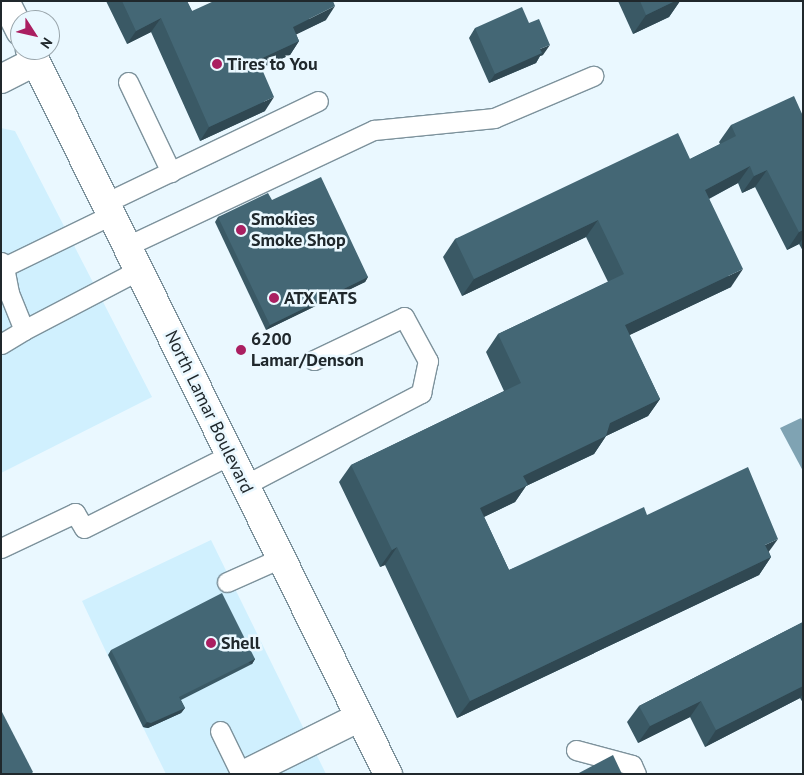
<!DOCTYPE html>
<style>
body{margin:0}
#map{position:relative;width:804px;height:775px;overflow:hidden;background:#eaf8ff;font-family:"PT Sans",sans-serif}
div>[style]{position:absolute}
.built>*{inset:0;background:#d0f0fe}
.water>*{inset:0;background:#7fa3b3}
.roads{filter:drop-shadow(1px 0 #7d929c) drop-shadow(-1px 0 #7d929c) drop-shadow(0 1px #7d929c) drop-shadow(0 -1px #7d929c)}
.lane>*{height:19px;margin:-9.5px;padding:0 9.5px;transform-origin:9.5px;border-radius:9.5px;background:#fff}
.street>*{height:28px;margin:-14px;padding:0 14px;transform-origin:14px;border-radius:14px;background:#fff}
.secondary>*{height:28px;margin:-14px;padding:0 14px;transform-origin:14px;border-radius:14px;background:#fff}
.primary>*{height:28px;margin:-14px;padding:0 14px;transform-origin:14px;border-radius:14px;background:#fff}
.wall>*{inset:0;background:#3a5965}
.shaded-wall>*{inset:0;background:#304852;transform-origin:0 0}
.building>*{inset:0;background:#446775}
.dots>*{width:14px;height:14px;translate:-50% -50%;box-sizing:border-box;border:2px solid #eaf8ff;border-radius:50%}
span{translate:-50% -50%;white-space:nowrap;text-align:center;line-height:1.15;-webkit-text-stroke:5px #eaf8ff;paint-order:stroke}
.poi-label{font-size:18px;color:#20282c;font-weight:700}
.left{translate:0 -50%;text-align:left}
.street-label{font-size:18px;color:#20282c}
.frame{position:absolute;inset:0;border:2px solid #20282c;pointer-events:none}
.north{position:absolute;left:10px;top:10px;width:50px;height:50px;box-sizing:border-box;background:#eaf8ff;border:1px solid #99a5ab;border-radius:50%;rotate:125deg;font-size:14px;font-weight:700;line-height:20px;text-align:center;color:#20282c}
.north::after{content:'';display:block;margin:auto;width:18px;height:22px;background:#aa1f61;clip-path:polygon(50% 0,100% 100%,50% 72%,0 100%)}
</style>
<div id="map">
<div class="built">
<i style="clip-path:polygon(1px 128px,15px 131px,152px 397px,1px 473px)"></i>
<i style="clip-path:polygon(211px 540px,326px 774px,166px 774px,108px 656px,82px 601px)"></i>
</div>
<div class="water">
<i style="clip-path:polygon(801px 418px,803px 422px,803px 471px,780px 428px)"></i>
</div>
<div class="roads">
<div class="lane">
<i style="left:128px;top:82px;width:100px;rotate:64.5deg"></i>
<i style="left:105px;top:203px;width:236px;rotate:-25.6deg"></i>
<i style="left:127px;top:246px;width:273px;rotate:-25.2deg"></i>
<i style="left:374px;top:130px;width:121px;rotate:-5.7deg"></i>
<i style="left:494px;top:118px;width:108px;rotate:-23deg"></i>
<i style="left:1px;top:262px;width:6px;rotate:59deg"></i>
<i style="left:4px;top:267px;width:119px;rotate:-25.9deg"></i>
<i style="left:4px;top:267px;width:26px;rotate:79deg"></i>
<i style="left:9px;top:293px;width:40px;rotate:68deg"></i>
<i style="left:24px;top:330px;width:130px;rotate:-27.6deg"></i>
<i style="left:1px;top:344px;width:27px;rotate:-31deg"></i>
<i style="left:245px;top:485px;width:199px;rotate:-27.6deg"></i>
<i style="left:421px;top:393px;width:33px;rotate:-78deg"></i>
<i style="left:428px;top:361px;width:50px;rotate:-118.6deg"></i>
<i style="left:404px;top:317px;width:100px;rotate:154.5deg"></i>
<i style="left:1px;top:548px;width:82px;rotate:-25.3deg"></i>
<i style="left:75px;top:513px;width:17px;rotate:59deg"></i>
<i style="left:84px;top:528px;width:163px;rotate:-26.6deg"></i>
<i style="left:227px;top:582px;width:59px;rotate:-24deg"></i>
<i style="left:220px;top:731px;width:48px;rotate:64deg"></i>
<i style="left:576px;top:750px;width:58px;rotate:15deg"></i>
<i style="left:632px;top:765px;width:10px;rotate:66deg"></i>
</div>
<div class="street">
<i style="left:245px;top:774px;width:128px;rotate:-26.4deg"></i>
</div>
<div class="secondary">
<i style="left:1px;top:79px;width:38px;rotate:-27deg"></i>
</div>
<div class="primary">
<i style="left:5px;top:1px;width:34px;rotate:63deg"></i>
<i style="left:30px;top:50px;width:808px;rotate:63.69deg"></i>
</div>
</div>
<div class="wall">
<i style="clip-path:polygon(106px 1px,187px 1px,192px 11px,326px 20px,296px 34px,299px 41px,290px 55px,261px 68px,265px 111px,200px 141px,151px 32px,127px 44px)"></i>
<i style="clip-path:polygon(618px 1px,680px 1px,669px 17px,633px 34px)"></i>
<i style="clip-path:polygon(529px 23px,543px 55px,540px 56px,536px 63px,489px 83px,469px 38px,475px 28px)"></i>
<i style="clip-path:polygon(803px 116px,803px 251px,799px 244px,787px 250px,755px 187px,742px 193px,738px 183px,709px 199px,731px 287px,629px 335px,660px 399px,648px 416px,606px 436px,594px 454px,526px 486px,515px 502px,484px 517px,509px 570px,647px 515px,769px 552px,771px 557px,759px 575px,457px 718px,385px 565px,380px 567px,339px 482px,351px 465px,504px 391px,486px 352px,498px 334px,608px 282px,586px 237px,462px 296px,443px 257px,455px 239px,690px 159px,720px 144px,719px 142px,731px 125px)"></i>
<i style="clip-path:polygon(272px 200px,368px 277px,365px 282px,266px 330px,215px 222px,218px 217px)"></i>
<i style="clip-path:polygon(803px 622px,803px 703px,800px 698px,705px 747px,690px 717px,638px 743px,627px 722px,639px 706px)"></i>
<i style="clip-path:polygon(111px 650px,255px 659px,252px 664px,181px 700px,185px 708px,181px 713px,148px 728px,143px 727px,108px 655px)"></i>
</div>
<div class="shaded-wall">
<i style="clip-path:polygon(675px 1px,680px 1px,669px 17px,633px 34px,646px 15px)"></i>
<i style="clip-path:polygon(335px 6px,326px 20px,283px 41px,293px 27px)"></i>
<i style="clip-path:polygon(161px 18px,151px 32px,127px 44px,136px 31px)"></i>
<i style="clip-path:polygon(299px 41px,290px 55px,248px 74px,258px 60px)"></i>
<i style="clip-path:polygon(550px 45px,543px 55px,540px 56px,536px 63px,489px 83px,495px 74px,540px 49px)"></i>
<i style="clip-path:polygon(274px 97px,265px 111px,200px 141px,209px 127px)"></i>
<i style="clip-path:polygon(750px 166px,738px 183px,693px 207px,705px 190px)"></i>
<i style="clip-path:polygon(767px 170px,755px 187px,742px 193px,754px 176px)"></i>
<i style="clip-path:polygon(598px 220px,586px 237px,462px 296px,474px 279px)"></i>
<i style="clip-path:polygon(803px 230px,803px 238px,799px 244px,787px 250px,799px 232px)"></i>
<i style="clip-path:polygon(743px 269px,731px 287px,613px 343px,625px 325px)"></i>
<i style="clip-path:polygon(368px 277px,365px 282px,266px 330px,270px 325px)"></i>
<i style="clip-path:polygon(660px 399px,648px 416px,606px 436px,594px 454px,526px 486px,515px 502px,467px 525px,480px 508px,523px 476px,610px 423px)"></i>
<i style="clip-path:polygon(778px 539px,765px 557px,765px 545px)"></i>
<i style="clip-path:polygon(397px 547px,385px 565px,380px 567px,392px 550px)"></i>
<i style="clip-path:polygon(771px 557px,759px 575px,457px 718px,470px 701px)"></i>
<i style="left:255px;top:659px;width:6px;height:85px;rotate:121deg"></i>
<i style="clip-path:polygon(803px 686px,803px 694px,800px 698px,705px 747px,716px 730px)"></i>
<i style="clip-path:polygon(701px 701px,690px 717px,638px 743px,650px 726px)"></i>
<i style="clip-path:polygon(185px 708px,181px 713px,148px 728px,143px 727px,147px 722px)"></i>
</div>
<div class="building">
<i style="clip-path:polygon(122px 1px,187px 1px,192px 11px,214px 1px,333px 1px,335px 6px,293px 27px,299px 41px,258px 60px,274px 97px,209px 127px,161px 18px,136px 31px)"></i>
<i style="clip-path:polygon(640px 1px,675px 1px,646px 15px)"></i>
<i style="clip-path:polygon(522px 7px,529px 23px,539px 19px,550px 45px,540px 49px,542px 53px,495px 74px,475px 28px)"></i>
<i style="clip-path:polygon(794px 96px,803px 116px,803px 230px,799px 232px,767px 170px,754px 176px,750px 166px,705px 190px,743px 269px,625px 325px,660px 399px,610px 423px,606px 436px,523px 476px,528px 485px,480px 508px,509px 570px,644px 507px,647px 515px,748px 467px,778px 539px,765px 545px,771px 557px,470px 701px,397px 547px,392px 550px,351px 465px,521px 383px,498px 334px,624px 274px,598px 220px,474px 279px,455px 239px,678px 133px,690px 159px,736px 136px,731px 125px)"></i>
<i style="clip-path:polygon(321px 177px,368px 277px,270px 325px,218px 217px,268px 193px,272px 200px)"></i>
<i style="clip-path:polygon(222px 593px,255px 659px,179px 697px,185px 708px,151px 723px,147px 722px,111px 650px)"></i>
<i style="clip-path:polygon(803px 622px,803px 686px,716px 730px,701px 701px,650px 726px,639px 706px)"></i>
<i style="clip-path:polygon(1px 710px,33px 772px,31px 774px,1px 774px)"></i>
<i style="clip-path:polygon(613px 755px,622px 774px,577px 774px)"></i>
</div>
<div class="dots">
<i style="left:217px;top:64px;background:#aa1f61"></i>
<i style="left:241px;top:230px;background:#aa1f61"></i>
<i style="left:274px;top:298px;background:#aa1f61"></i>
<i style="left:241px;top:350px;background:#aa1f61"></i>
<i style="left:211px;top:643px;background:#aa1f61"></i>
</div>
<div class="poi-label">
<span class="left" style="left:227px;top:64px">Tires to You</span>
<span class="left" style="left:251px;top:230px">Smokies<br>Smoke Shop</span>
<span class="left" style="left:284px;top:298px">ATX EATS</span>
<span class="left" style="left:251px;top:350px">6200<br>Lamar/Denson</span>
<span class="left" style="left:221px;top:643px">Shell</span>
</div>
<div class="street-label">
<span style="left:209px;top:412px;rotate:64deg">North Lamar Boulevard</span>
</div>
<div class="frame"></div>
<div class="north">N</div>
</div>
